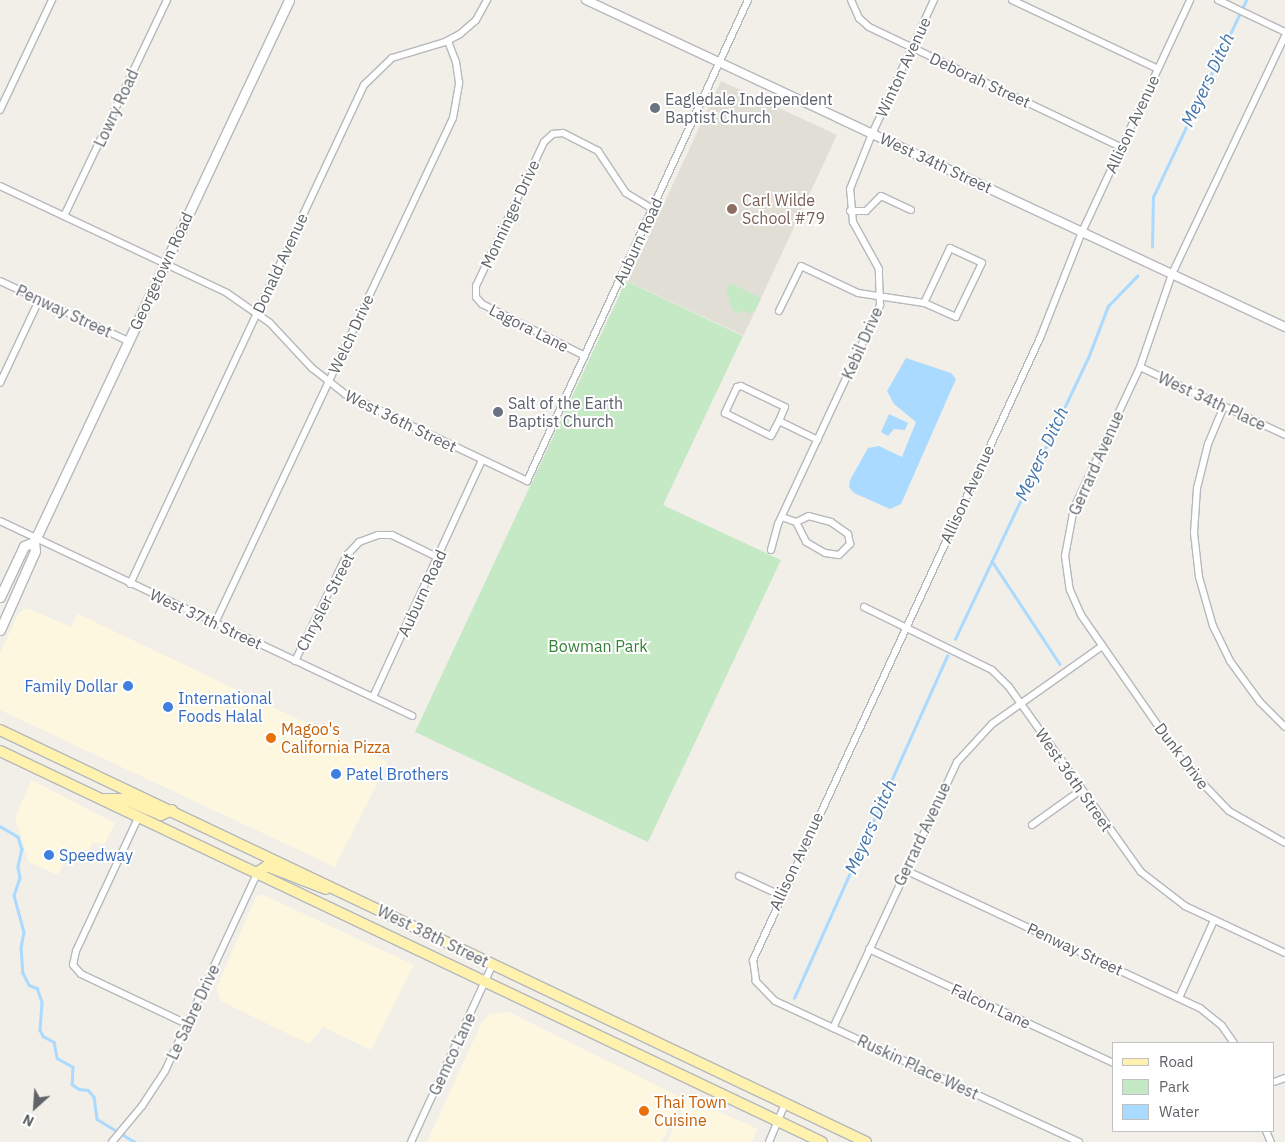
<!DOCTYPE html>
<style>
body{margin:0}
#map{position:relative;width:1285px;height:1142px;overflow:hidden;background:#f1efe8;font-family:"IBM Plex Sans",sans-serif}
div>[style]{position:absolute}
.commercial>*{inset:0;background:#fef7e0}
.education>*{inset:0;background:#e1ded6;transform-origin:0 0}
.green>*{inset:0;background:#c5e8c5}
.water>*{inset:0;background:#aadaff}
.stream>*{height:2.5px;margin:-1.25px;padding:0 1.25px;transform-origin:1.25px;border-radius:1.25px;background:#aadaff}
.roads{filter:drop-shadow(1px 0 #b5b8bc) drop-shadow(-1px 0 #b5b8bc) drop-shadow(0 1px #b5b8bc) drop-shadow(0 -1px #b5b8bc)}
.minor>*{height:6px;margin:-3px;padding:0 3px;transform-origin:3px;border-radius:3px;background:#fff}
.tertiary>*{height:8px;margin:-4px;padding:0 4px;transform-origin:4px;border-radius:4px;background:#fff}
.secondary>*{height:9px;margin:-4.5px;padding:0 4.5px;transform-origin:4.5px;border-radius:4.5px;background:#fff}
.primary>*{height:10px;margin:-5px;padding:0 5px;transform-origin:5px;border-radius:5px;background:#fff2af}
.dots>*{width:14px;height:14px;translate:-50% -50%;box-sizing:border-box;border:2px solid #fff;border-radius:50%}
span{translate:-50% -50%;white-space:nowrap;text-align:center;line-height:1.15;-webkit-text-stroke:4px #fff;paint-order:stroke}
.street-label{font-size:16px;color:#5f6368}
.worship-label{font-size:16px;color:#5b616d}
.left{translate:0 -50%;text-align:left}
.education-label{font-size:16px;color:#785e54}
.park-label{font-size:16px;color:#348238}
.shop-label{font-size:16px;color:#366cbe}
.right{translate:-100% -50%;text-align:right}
.food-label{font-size:16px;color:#c56008}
.water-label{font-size:18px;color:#4174aa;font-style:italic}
.legend{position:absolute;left:1112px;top:1042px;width:162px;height:90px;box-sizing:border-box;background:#fff;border:1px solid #bfc1c3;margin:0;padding:6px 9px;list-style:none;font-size:15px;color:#5f6368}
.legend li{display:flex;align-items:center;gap:10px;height:25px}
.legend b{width:25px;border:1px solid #bfc1c3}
.north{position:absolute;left:10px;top:1082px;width:50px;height:50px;-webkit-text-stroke:4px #fff;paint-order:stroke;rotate:206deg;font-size:14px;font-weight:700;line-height:20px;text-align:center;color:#5f6368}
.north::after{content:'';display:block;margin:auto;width:18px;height:22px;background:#5f6368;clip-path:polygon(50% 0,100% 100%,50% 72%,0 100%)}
</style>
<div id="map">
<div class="commercial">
<i style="clip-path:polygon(27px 608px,71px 627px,78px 614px,388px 762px,335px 867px,0 710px,0 653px,18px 614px)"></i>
<i style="clip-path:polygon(31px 780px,115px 823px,104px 845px,93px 842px,86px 855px,73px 860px,66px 858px,58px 875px,29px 862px,15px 818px)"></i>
<i style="clip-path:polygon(261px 894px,414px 965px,371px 1050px,323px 1027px,309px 1044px,221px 1001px,216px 989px,256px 897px)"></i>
<i style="clip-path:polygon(509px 1012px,682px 1098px,662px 1142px,427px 1142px,482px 1022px,489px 1014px)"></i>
<i style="clip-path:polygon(688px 1097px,757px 1129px,752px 1142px,667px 1142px)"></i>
</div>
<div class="education">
<i style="left:721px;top:81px;width:128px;height:221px;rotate:25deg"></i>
</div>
<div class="green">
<i style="clip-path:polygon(626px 281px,743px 336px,663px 505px,781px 560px,648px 842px,415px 732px)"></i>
<i style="clip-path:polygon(730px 283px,761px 298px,755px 311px,750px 314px,742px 310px,740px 314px,732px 310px,726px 291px)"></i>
</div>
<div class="water">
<i style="clip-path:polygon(906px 358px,951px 373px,956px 379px,901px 504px,890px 509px,854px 493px,849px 487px,850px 480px,868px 448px,879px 446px,902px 457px,916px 422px,894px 404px,887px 391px)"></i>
<i style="clip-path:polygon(889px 414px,908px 423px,905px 430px,894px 429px,888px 436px,881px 432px)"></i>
</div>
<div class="stream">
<i style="left:1152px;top:247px;width:50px;rotate:-88.9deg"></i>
<i style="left:1153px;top:197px;width:218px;rotate:-64.7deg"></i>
<i style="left:992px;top:561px;width:123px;rotate:56.6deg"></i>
<i style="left:955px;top:639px;width:311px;rotate:-64.7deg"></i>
<i style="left:1088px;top:358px;width:56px;rotate:-69deg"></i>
<i style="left:1108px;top:306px;width:42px;rotate:-46deg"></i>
<i style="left:0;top:826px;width:21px;rotate:31deg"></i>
<i style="left:18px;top:837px;width:13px;rotate:72deg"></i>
<i style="left:22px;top:849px;width:18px;rotate:103deg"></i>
<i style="left:18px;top:867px;width:11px;rotate:80deg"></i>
<i style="left:20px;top:878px;width:18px;rotate:109deg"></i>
<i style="left:14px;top:895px;width:38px;rotate:75deg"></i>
<i style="left:24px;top:932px;width:15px;rotate:101deg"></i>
<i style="left:21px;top:947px;width:26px;rotate:86deg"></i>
<i style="left:23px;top:973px;width:13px;rotate:63deg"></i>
<i style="left:29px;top:985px;width:9px;rotate:21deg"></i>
<i style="left:37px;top:988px;width:15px;rotate:70deg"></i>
<i style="left:42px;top:1002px;width:28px;rotate:94deg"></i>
<i style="left:40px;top:1030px;width:7px;rotate:63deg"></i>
<i style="left:43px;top:1036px;width:13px;rotate:29deg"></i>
<i style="left:54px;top:1042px;width:16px;rotate:79deg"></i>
<i style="left:57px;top:1058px;width:18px;rotate:29deg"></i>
<i style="left:73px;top:1067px;width:17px;rotate:93deg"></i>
<i style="left:72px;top:1084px;width:9px;rotate:36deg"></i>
<i style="left:79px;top:1089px;width:9px;rotate:6deg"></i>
<i style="left:88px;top:1090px;width:9px;rotate:49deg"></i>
<i style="left:94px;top:1097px;width:22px;rotate:82deg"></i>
<i style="left:97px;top:1119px;width:44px;rotate:31.2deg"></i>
<i style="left:794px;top:998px;width:375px;rotate:-65.9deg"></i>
</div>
<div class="roads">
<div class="minor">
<i style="left:851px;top:0;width:20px;rotate:66deg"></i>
<i style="left:859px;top:18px;width:13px;rotate:42deg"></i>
<i style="left:869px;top:27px;width:279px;rotate:25.5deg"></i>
<i style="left:1012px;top:0;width:161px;rotate:25.3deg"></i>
<i style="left:1218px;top:0;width:74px;rotate:25.5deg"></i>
<i style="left:1285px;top:36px;width:263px;rotate:115.4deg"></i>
<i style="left:1172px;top:274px;width:98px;rotate:109deg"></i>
<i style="left:1140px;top:367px;width:156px;rotate:115.1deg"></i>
<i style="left:1074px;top:508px;width:49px;rotate:100.6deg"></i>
<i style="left:1065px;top:556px;width:34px;rotate:82deg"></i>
<i style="left:1070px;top:590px;width:27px;rotate:66deg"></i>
<i style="left:1081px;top:615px;width:184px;rotate:55.2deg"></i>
<i style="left:1186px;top:766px;width:62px;rotate:46.3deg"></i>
<i style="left:1229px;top:811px;width:64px;rotate:29.7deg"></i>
<i style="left:0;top:110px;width:122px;rotate:-64.7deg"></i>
<i style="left:0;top:186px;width:251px;rotate:25.2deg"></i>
<i style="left:227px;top:293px;width:52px;rotate:34.9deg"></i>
<i style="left:270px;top:323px;width:62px;rotate:47deg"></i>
<i style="left:312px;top:368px;width:42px;rotate:38.2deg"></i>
<i style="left:345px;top:394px;width:202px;rotate:25.5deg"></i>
<i style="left:527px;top:481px;width:529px;rotate:-65.32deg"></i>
<i style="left:850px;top:211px;width:16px"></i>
<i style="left:866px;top:211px;width:21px;rotate:-45deg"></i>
<i style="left:881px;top:196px;width:33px;rotate:25deg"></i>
<i style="left:64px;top:216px;width:239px;rotate:-64.5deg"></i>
<i style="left:950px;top:248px;width:35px;rotate:25deg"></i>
<i style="left:982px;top:263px;width:60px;rotate:115.7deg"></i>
<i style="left:956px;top:317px;width:35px;rotate:-156deg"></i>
<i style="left:924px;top:303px;width:61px;rotate:-64.7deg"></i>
<i style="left:0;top:281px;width:141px;rotate:25.1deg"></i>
<i style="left:779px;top:311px;width:50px;rotate:-63.9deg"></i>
<i style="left:801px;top:266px;width:63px;rotate:25.3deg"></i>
<i style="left:858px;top:293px;width:67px;rotate:8.6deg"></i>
<i style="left:585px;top:356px;width:115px;rotate:-153.2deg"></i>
<i style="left:482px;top:304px;width:9px;rotate:-131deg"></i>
<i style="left:476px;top:297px;width:11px;rotate:-90deg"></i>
<i style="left:476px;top:286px;width:159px;rotate:-64.7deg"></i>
<i style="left:544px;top:142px;width:12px;rotate:-42deg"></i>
<i style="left:553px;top:134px;width:10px;rotate:-6deg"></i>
<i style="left:563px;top:133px;width:39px;rotate:27deg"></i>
<i style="left:598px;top:151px;width:50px;rotate:56.3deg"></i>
<i style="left:626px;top:193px;width:31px;rotate:31deg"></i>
<i style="left:1140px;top:367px;width:160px;rotate:25.1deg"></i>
<i style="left:0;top:383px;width:92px;rotate:-64.8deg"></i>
<i style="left:1224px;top:406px;width:41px;rotate:112.8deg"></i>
<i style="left:1208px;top:444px;width:45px;rotate:104deg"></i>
<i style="left:1197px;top:488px;width:45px;rotate:93.8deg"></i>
<i style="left:1194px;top:533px;width:44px;rotate:83.5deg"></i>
<i style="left:1199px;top:577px;width:51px;rotate:74.1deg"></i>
<i style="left:1213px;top:626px;width:39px;rotate:64deg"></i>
<i style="left:1230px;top:661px;width:51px;rotate:53.8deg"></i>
<i style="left:1260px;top:702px;width:35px;rotate:45deg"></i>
<i style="left:779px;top:421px;width:15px;rotate:-67deg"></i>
<i style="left:785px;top:407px;width:49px;rotate:-154.5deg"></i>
<i style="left:741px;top:386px;width:4px;rotate:166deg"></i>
<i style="left:737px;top:387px;width:29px;rotate:115deg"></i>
<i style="left:725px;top:413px;width:51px;rotate:26.6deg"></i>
<i style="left:771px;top:436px;width:17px;rotate:-62deg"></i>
<i style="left:779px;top:421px;width:43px;rotate:26deg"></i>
<i style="left:782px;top:517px;width:15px;rotate:20deg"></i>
<i style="left:796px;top:522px;width:22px;rotate:63deg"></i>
<i style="left:806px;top:542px;width:22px;rotate:30deg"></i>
<i style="left:825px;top:553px;width:14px;rotate:8deg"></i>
<i style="left:839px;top:555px;width:16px;rotate:-45deg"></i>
<i style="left:850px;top:544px;width:10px;rotate:-101deg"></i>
<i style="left:848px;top:534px;width:21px;rotate:-145deg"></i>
<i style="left:831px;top:522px;width:23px;rotate:-165deg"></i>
<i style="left:809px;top:516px;width:14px;rotate:155deg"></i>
<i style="left:0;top:521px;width:456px;rotate:25.3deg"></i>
<i style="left:771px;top:550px;width:27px;rotate:-75deg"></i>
<i style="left:778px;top:524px;width:242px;rotate:-65deg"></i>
<i style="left:880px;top:305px;width:36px;rotate:-92deg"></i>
<i style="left:879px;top:269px;width:54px;rotate:-119deg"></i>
<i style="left:853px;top:222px;width:33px;rotate:-95deg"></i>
<i style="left:850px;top:189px;width:59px;rotate:-68.2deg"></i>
<i style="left:872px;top:134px;width:148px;rotate:-65.2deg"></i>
<i style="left:130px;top:584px;width:551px;rotate:-64.88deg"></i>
<i style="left:364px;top:85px;width:39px;rotate:-44deg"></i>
<i style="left:392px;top:58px;width:55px;rotate:-16.8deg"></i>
<i style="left:445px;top:42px;width:17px;rotate:-28deg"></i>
<i style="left:460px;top:34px;width:21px;rotate:-41deg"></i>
<i style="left:476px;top:20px;width:23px;rotate:-61deg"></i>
<i style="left:864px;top:607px;width:143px;rotate:26.2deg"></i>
<i style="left:992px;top:670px;width:24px;rotate:45deg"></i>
<i style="left:1009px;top:687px;width:227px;rotate:54.5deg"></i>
<i style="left:1141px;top:872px;width:56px;rotate:37.7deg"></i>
<i style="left:1185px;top:906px;width:110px;rotate:25.2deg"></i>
<i style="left:215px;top:623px;width:558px;rotate:-64.77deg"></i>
<i style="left:453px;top:118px;width:36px;rotate:-80deg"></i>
<i style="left:459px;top:83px;width:21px;rotate:-98deg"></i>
<i style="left:456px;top:62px;width:22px;rotate:-111deg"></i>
<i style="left:295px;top:661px;width:118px;rotate:-63.9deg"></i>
<i style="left:347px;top:555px;width:18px;rotate:-47deg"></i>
<i style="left:359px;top:542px;width:20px;rotate:-20deg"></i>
<i style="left:378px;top:535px;width:14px"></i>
<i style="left:392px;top:535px;width:52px;rotate:26.1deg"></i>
<i style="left:373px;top:697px;width:261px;rotate:-65.3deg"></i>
<i style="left:139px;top:816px;width:149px;rotate:115deg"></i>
<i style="left:76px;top:951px;width:14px;rotate:102deg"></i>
<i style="left:73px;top:965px;width:12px;rotate:48deg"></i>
<i style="left:81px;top:974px;width:117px;rotate:25.3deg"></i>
<i style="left:1032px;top:825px;width:60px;rotate:-35.5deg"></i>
<i style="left:905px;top:870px;width:326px;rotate:25.1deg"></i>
<i style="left:1200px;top:1008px;width:28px;rotate:39deg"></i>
<i style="left:1222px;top:1026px;width:21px;rotate:55deg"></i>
<i style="left:739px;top:876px;width:45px;rotate:24.9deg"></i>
<i style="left:869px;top:949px;width:270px;rotate:25deg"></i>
<i style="left:1179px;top:998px;width:85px;rotate:-65.8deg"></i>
<i style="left:833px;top:1028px;width:293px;rotate:-65deg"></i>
<i style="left:957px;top:762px;width:52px;rotate:-47.4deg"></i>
<i style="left:992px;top:724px;width:135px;rotate:-35.3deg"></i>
<i style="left:1274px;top:1082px;width:12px;rotate:-20deg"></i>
<i style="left:1266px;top:1131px;width:12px;rotate:66deg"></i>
<i style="left:112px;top:1142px;width:47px;rotate:-50.2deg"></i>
<i style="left:142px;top:1106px;width:42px;rotate:-56.7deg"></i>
<i style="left:165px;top:1071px;width:220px;rotate:-65deg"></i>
<i style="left:411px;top:1142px;width:194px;rotate:-65.3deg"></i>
<i style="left:769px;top:1142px;width:41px;rotate:-67.2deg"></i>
<i style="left:1079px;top:1142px;width:335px;rotate:-155.1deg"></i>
<i style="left:775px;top:1001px;width:28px;rotate:-134deg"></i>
<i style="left:756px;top:981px;width:21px;rotate:-98deg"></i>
<i style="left:753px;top:960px;width:685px;rotate:-65.23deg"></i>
<i style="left:1040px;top:338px;width:114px;rotate:-68.4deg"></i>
<i style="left:1082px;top:232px;width:256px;rotate:-65deg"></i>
</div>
<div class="tertiary">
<i style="left:586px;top:0;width:772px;rotate:25.07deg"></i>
</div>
<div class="secondary">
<i style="left:0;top:597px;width:56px;rotate:-64.8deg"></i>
<i style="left:24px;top:546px;width:11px;rotate:-22deg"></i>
<i style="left:0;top:630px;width:86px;rotate:-66.1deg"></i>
<i style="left:35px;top:551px;width:9px;rotate:-96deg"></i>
<i style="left:34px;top:542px;width:599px;rotate:-64.8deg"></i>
</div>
<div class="primary">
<i style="left:0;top:730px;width:959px;rotate:25.44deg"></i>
<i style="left:0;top:751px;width:910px;rotate:25.44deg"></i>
<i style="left:105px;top:799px;width:18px"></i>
<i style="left:123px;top:799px;width:41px;rotate:22.8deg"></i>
<i style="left:161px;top:815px;width:12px;rotate:-24deg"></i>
<i style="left:258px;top:872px;width:11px;rotate:-34deg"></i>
<i style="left:267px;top:866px;width:63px;rotate:21.3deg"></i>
</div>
</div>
<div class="dots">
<i style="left:655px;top:108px;background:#6b7280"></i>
<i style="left:732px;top:209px;background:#8d6e63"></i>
<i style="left:498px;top:412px;background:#6b7280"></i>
<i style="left:128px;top:686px;background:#3f7fe0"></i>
<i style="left:168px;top:707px;background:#3f7fe0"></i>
<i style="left:271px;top:738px;background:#e8710a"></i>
<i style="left:336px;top:774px;background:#3f7fe0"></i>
<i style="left:49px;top:855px;background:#3f7fe0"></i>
<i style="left:644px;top:1111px;background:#e8710a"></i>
</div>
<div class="street-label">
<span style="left:903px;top:67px;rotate:-65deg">Winton Avenue</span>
<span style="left:980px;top:80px;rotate:25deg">Deborah Street</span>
<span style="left:116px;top:108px;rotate:-65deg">Lowry Road</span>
<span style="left:1132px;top:124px;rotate:-65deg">Allison Avenue</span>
<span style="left:936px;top:163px;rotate:25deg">West 34th Street</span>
<span style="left:510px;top:214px;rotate:-65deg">Monninger Drive</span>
<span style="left:638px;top:241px;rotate:-65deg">Auburn Road</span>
<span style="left:280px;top:263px;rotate:-65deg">Donald Avenue</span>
<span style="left:161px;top:271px;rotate:-65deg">Georgetown Road</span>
<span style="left:64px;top:311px;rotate:25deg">Penway Street</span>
<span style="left:529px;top:328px;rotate:27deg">Lagora Lane</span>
<span style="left:351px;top:334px;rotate:-65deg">Welch Drive</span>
<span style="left:862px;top:343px;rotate:-66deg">Kebil Drive</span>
<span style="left:1212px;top:401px;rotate:25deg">West 34th Place</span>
<span style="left:401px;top:421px;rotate:26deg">West 36th Street</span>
<span style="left:1096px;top:463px;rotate:-66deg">Gerrard Avenue</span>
<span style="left:967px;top:494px;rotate:-65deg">Allison Avenue</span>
<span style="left:422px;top:593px;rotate:-65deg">Auburn Road</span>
<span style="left:325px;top:602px;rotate:-63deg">Chrysler Street</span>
<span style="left:206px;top:619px;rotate:25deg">West 37th Street</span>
<span style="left:1182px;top:756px;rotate:53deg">Dunk Drive</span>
<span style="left:1074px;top:780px;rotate:55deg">West 36th Street</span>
<span style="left:922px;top:834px;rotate:-65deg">Gerrard Avenue</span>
<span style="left:796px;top:861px;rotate:-65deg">Allison Avenue</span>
<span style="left:433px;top:936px;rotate:26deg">West 38th Street</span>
<span style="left:1075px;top:949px;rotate:25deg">Penway Street</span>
<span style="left:991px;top:1006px;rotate:25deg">Falcon Lane</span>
<span style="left:193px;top:1012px;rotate:-65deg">Le Sabre Drive</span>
<span style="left:452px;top:1054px;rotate:-65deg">Gemco Lane</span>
<span style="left:918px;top:1067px;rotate:25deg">Ruskin Place West</span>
</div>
<div class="worship-label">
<span class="left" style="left:665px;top:108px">Eagledale Independent<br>Baptist Church</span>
<span class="left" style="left:508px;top:412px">Salt of the Earth<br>Baptist Church</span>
</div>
<div class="education-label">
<span class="left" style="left:742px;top:209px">Carl Wilde<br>School #79</span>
</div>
<div class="park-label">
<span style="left:598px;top:646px">Bowman Park</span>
</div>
<div class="shop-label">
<span class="right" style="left:118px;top:686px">Family Dollar</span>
<span class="left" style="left:178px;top:707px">International<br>Foods Halal</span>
<span class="left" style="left:346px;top:774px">Patel Brothers</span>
<span class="left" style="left:59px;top:855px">Speedway</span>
</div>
<div class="food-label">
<span class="left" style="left:281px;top:738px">Magoo's<br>California Pizza</span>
<span class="left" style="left:654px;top:1111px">Thai Town<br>Cuisine</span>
</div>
<div class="water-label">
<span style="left:1208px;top:80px;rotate:-65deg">Meyers Ditch</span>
<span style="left:1042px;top:454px;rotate:-65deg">Meyers Ditch</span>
<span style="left:871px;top:827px;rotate:-66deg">Meyers Ditch</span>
</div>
<ul class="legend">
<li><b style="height:6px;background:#fff2af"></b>Road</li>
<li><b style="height:14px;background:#c5e8c5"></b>Park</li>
<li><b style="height:14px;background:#aadaff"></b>Water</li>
</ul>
<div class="north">N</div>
</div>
